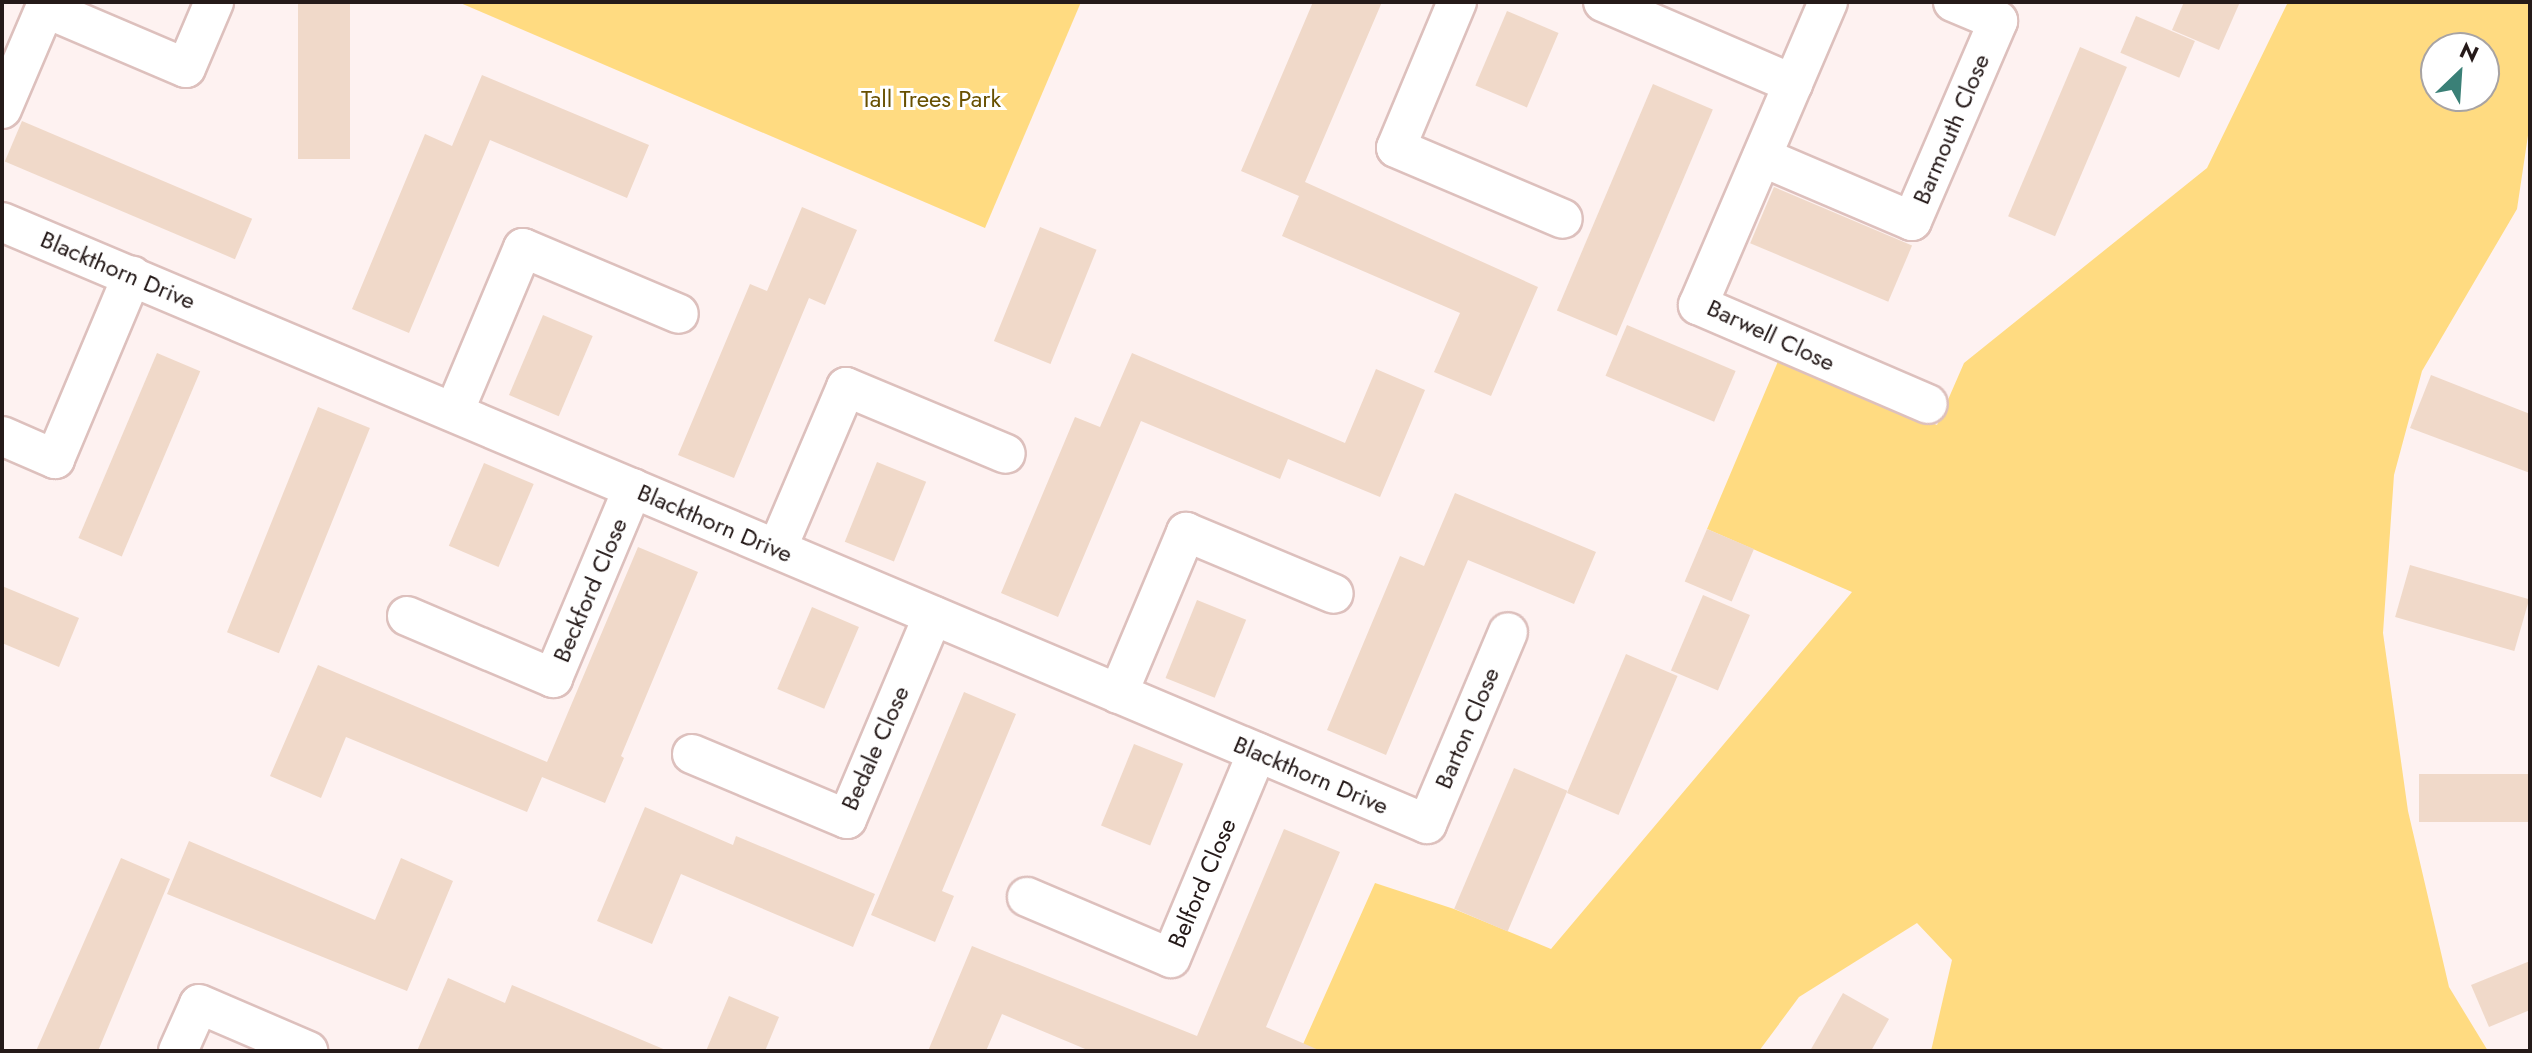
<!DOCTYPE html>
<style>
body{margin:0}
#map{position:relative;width:2532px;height:1053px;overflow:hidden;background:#fef2f1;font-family:Jost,sans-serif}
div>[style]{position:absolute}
.green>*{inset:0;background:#ffdb81}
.building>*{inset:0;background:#f0d9c9;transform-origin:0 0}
.roads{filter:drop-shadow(2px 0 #ddc0bd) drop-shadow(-2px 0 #ddc0bd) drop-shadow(0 2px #ddc0bd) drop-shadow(0 -2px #ddc0bd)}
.minor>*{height:38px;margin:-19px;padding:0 19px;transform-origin:19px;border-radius:19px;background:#fff}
span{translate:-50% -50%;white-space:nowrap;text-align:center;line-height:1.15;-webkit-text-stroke:6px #fff;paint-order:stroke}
.park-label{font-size:24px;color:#685000}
.street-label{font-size:24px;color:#251a19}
.frame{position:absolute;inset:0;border:4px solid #251a19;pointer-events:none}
.north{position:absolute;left:2420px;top:32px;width:80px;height:80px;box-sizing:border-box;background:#fff;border:2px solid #a8a3a3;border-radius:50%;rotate:25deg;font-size:22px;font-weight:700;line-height:32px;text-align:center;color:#251a19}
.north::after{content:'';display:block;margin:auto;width:28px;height:36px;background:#3a8077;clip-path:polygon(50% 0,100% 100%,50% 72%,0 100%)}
</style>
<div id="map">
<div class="green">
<i style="clip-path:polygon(458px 2px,1081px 2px,985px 228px)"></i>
<i style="clip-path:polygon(evenodd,2288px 2px,2530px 2px,2530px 122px,2517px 209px,2422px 371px,2394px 475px,2383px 633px,2408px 811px,2449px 987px,2488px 1051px,1931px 1051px,1952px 960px,1917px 923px,1799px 997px,1759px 1051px,1300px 1051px,1375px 883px,1454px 909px,1551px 949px,1852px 592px,1707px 529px,1779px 359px,1937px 425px,1964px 363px,2207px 168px,2288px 2px,2436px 48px,2484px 48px,2484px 96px,2436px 96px,2436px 48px)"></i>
</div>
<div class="building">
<i style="left:298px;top:2px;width:52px;height:157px"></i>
<i style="clip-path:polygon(1313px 2px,1382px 2px,1305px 182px,1538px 287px,1491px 396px,1434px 372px,1460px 313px,1282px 236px,1299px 196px,1241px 171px)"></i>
<i style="clip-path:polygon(2184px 2px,2240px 2px,2219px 50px,2172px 30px)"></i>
<i style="left:1507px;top:11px;width:56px;height:81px;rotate:23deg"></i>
<i style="left:2136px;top:16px;width:64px;height:40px;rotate:23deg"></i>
<i style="left:2080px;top:47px;width:51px;height:184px;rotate:23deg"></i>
<i style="clip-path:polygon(482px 75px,649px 145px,627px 198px,490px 140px,409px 333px,352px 309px,425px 134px,452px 146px)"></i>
<i style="left:1653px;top:84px;width:65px;height:246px;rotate:23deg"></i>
<i style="left:22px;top:121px;width:250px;height:44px;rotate:23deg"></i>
<i style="left:1774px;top:187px;width:150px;height:61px;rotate:23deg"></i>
<i style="clip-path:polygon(802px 207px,857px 230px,825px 305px,809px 298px,734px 478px,678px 455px,750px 284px,767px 291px)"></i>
<i style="left:1040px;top:227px;width:61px;height:123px;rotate:22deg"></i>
<i style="left:543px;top:315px;width:54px;height:87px;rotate:23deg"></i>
<i style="left:1627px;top:325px;width:118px;height:55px;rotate:23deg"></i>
<i style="left:157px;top:353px;width:47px;height:201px;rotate:23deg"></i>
<i style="clip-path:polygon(1132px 353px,1345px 443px,1376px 369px,1425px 390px,1380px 497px,1288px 459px,1280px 479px,1141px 421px,1058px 617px,1001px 593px,1075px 417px,1100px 427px)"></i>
<i style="clip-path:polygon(2431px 375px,2530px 414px,2530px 473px,2410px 428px)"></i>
<i style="left:318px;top:407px;width:56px;height:243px;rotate:22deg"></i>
<i style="left:877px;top:462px;width:53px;height:86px;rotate:22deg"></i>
<i style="left:484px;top:463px;width:54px;height:90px;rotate:23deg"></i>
<i style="clip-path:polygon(1455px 493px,1596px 552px,1574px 604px,1468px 560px,1386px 755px,1327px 730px,1400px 556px,1424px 566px)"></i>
<i style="left:1707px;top:529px;width:51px;height:57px;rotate:23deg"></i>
<i style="clip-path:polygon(638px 547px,698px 572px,621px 756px,624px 758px,605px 803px,542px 777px,527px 812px,346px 737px,321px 798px,270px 776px,318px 665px,547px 762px)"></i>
<i style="left:2410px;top:565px;width:124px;height:54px;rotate:16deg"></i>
<i style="clip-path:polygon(2px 586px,79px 618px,59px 667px,2px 643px)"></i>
<i style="left:1703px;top:595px;width:51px;height:82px;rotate:23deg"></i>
<i style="left:1197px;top:600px;width:53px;height:84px;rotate:22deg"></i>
<i style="left:812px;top:607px;width:51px;height:89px;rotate:23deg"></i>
<i style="left:1626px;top:654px;width:56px;height:151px;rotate:23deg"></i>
<i style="clip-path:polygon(964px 692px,1016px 714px,942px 891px,954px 896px,935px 942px,871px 915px)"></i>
<i style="left:1134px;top:744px;width:53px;height:88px;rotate:22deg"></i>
<i style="left:1514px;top:768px;width:58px;height:153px;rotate:23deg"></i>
<i style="left:2530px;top:774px;width:48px;height:111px;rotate:90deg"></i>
<i style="clip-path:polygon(645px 807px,733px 845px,736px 836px,875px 894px,853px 947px,681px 874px,652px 944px,597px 921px)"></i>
<i style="clip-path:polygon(1284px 829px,1340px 852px,1266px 1027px,1321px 1051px,1090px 1051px,1002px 1014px,986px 1051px,928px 1051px,972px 946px,1197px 1036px)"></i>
<i style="clip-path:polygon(189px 841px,375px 920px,401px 858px,453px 881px,407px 991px,167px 894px)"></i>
<i style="clip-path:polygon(121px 858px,170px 879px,98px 1051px,36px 1051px)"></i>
<i style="clip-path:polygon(2530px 961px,2530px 1010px,2489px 1027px,2471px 985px)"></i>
<i style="clip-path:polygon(448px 978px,505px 1003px,512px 985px,668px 1051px,417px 1051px)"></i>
<i style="clip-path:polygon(1843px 993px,1889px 1019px,1871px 1051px,1810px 1051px)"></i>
<i style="clip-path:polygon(729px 996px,779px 1017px,765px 1051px,706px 1051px)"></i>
</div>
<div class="roads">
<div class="minor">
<i style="left:1457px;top:2px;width:158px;rotate:112.7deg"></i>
<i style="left:1396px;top:148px;width:181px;rotate:23deg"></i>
<i style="left:1603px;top:2px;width:207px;rotate:23.3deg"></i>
<i style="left:1828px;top:2px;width:330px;rotate:113.2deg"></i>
<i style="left:1698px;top:305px;width:250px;rotate:23.3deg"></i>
<i style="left:2px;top:109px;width:110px;rotate:-66.9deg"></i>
<i style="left:45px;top:8px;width:153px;rotate:23.1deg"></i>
<i style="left:186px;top:68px;width:72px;rotate:-67deg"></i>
<i style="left:1762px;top:157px;width:163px;rotate:23.1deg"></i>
<i style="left:1912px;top:221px;width:218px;rotate:-66.7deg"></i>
<i style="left:1998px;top:21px;width:49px;rotate:-157.1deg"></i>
<i style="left:2px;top:222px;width:1547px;rotate:22.9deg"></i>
<i style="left:1427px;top:824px;width:208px;rotate:-67.1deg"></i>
<i style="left:454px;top:412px;width:178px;rotate:-67.2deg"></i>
<i style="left:523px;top:248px;width:169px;rotate:22.9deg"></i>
<i style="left:2px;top:436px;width:58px;rotate:23.5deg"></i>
<i style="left:55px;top:459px;width:199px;rotate:-67.2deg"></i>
<i style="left:777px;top:549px;width:176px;rotate:-66.9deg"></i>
<i style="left:846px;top:387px;width:173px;rotate:22.7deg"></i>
<i style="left:407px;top:616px;width:159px;rotate:23deg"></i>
<i style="left:553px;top:678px;width:206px;rotate:-67.2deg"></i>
<i style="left:1118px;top:694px;width:176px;rotate:-67.2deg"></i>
<i style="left:1186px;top:532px;width:160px;rotate:22.7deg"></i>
<i style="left:692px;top:754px;width:168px;rotate:22.8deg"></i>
<i style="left:847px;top:819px;width:221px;rotate:-67.1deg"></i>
<i style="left:1027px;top:897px;width:156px;rotate:23deg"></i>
<i style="left:1171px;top:958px;width:223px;rotate:-67.3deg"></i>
<i style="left:178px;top:1051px;width:51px;rotate:-65.9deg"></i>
<i style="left:199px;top:1004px;width:119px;rotate:23.3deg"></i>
</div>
</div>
<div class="park-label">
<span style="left:931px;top:99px">Tall Trees Park</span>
</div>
<div class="street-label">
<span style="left:1951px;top:129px;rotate:-67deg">Barmouth Close</span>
<span style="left:118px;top:270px;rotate:23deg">Blackthorn Drive</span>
<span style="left:1771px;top:335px;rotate:25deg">Barwell Close</span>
<span style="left:715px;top:523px;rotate:23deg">Blackthorn Drive</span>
<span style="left:590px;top:590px;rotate:-67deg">Beckford Close</span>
<span style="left:1467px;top:728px;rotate:-67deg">Barton Close</span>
<span style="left:875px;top:748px;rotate:-66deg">Bedale Close</span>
<span style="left:1311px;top:775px;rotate:23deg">Blackthorn Drive</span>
<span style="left:1202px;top:883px;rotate:-67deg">Belford Close</span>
</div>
<div class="frame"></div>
<div class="north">N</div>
</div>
